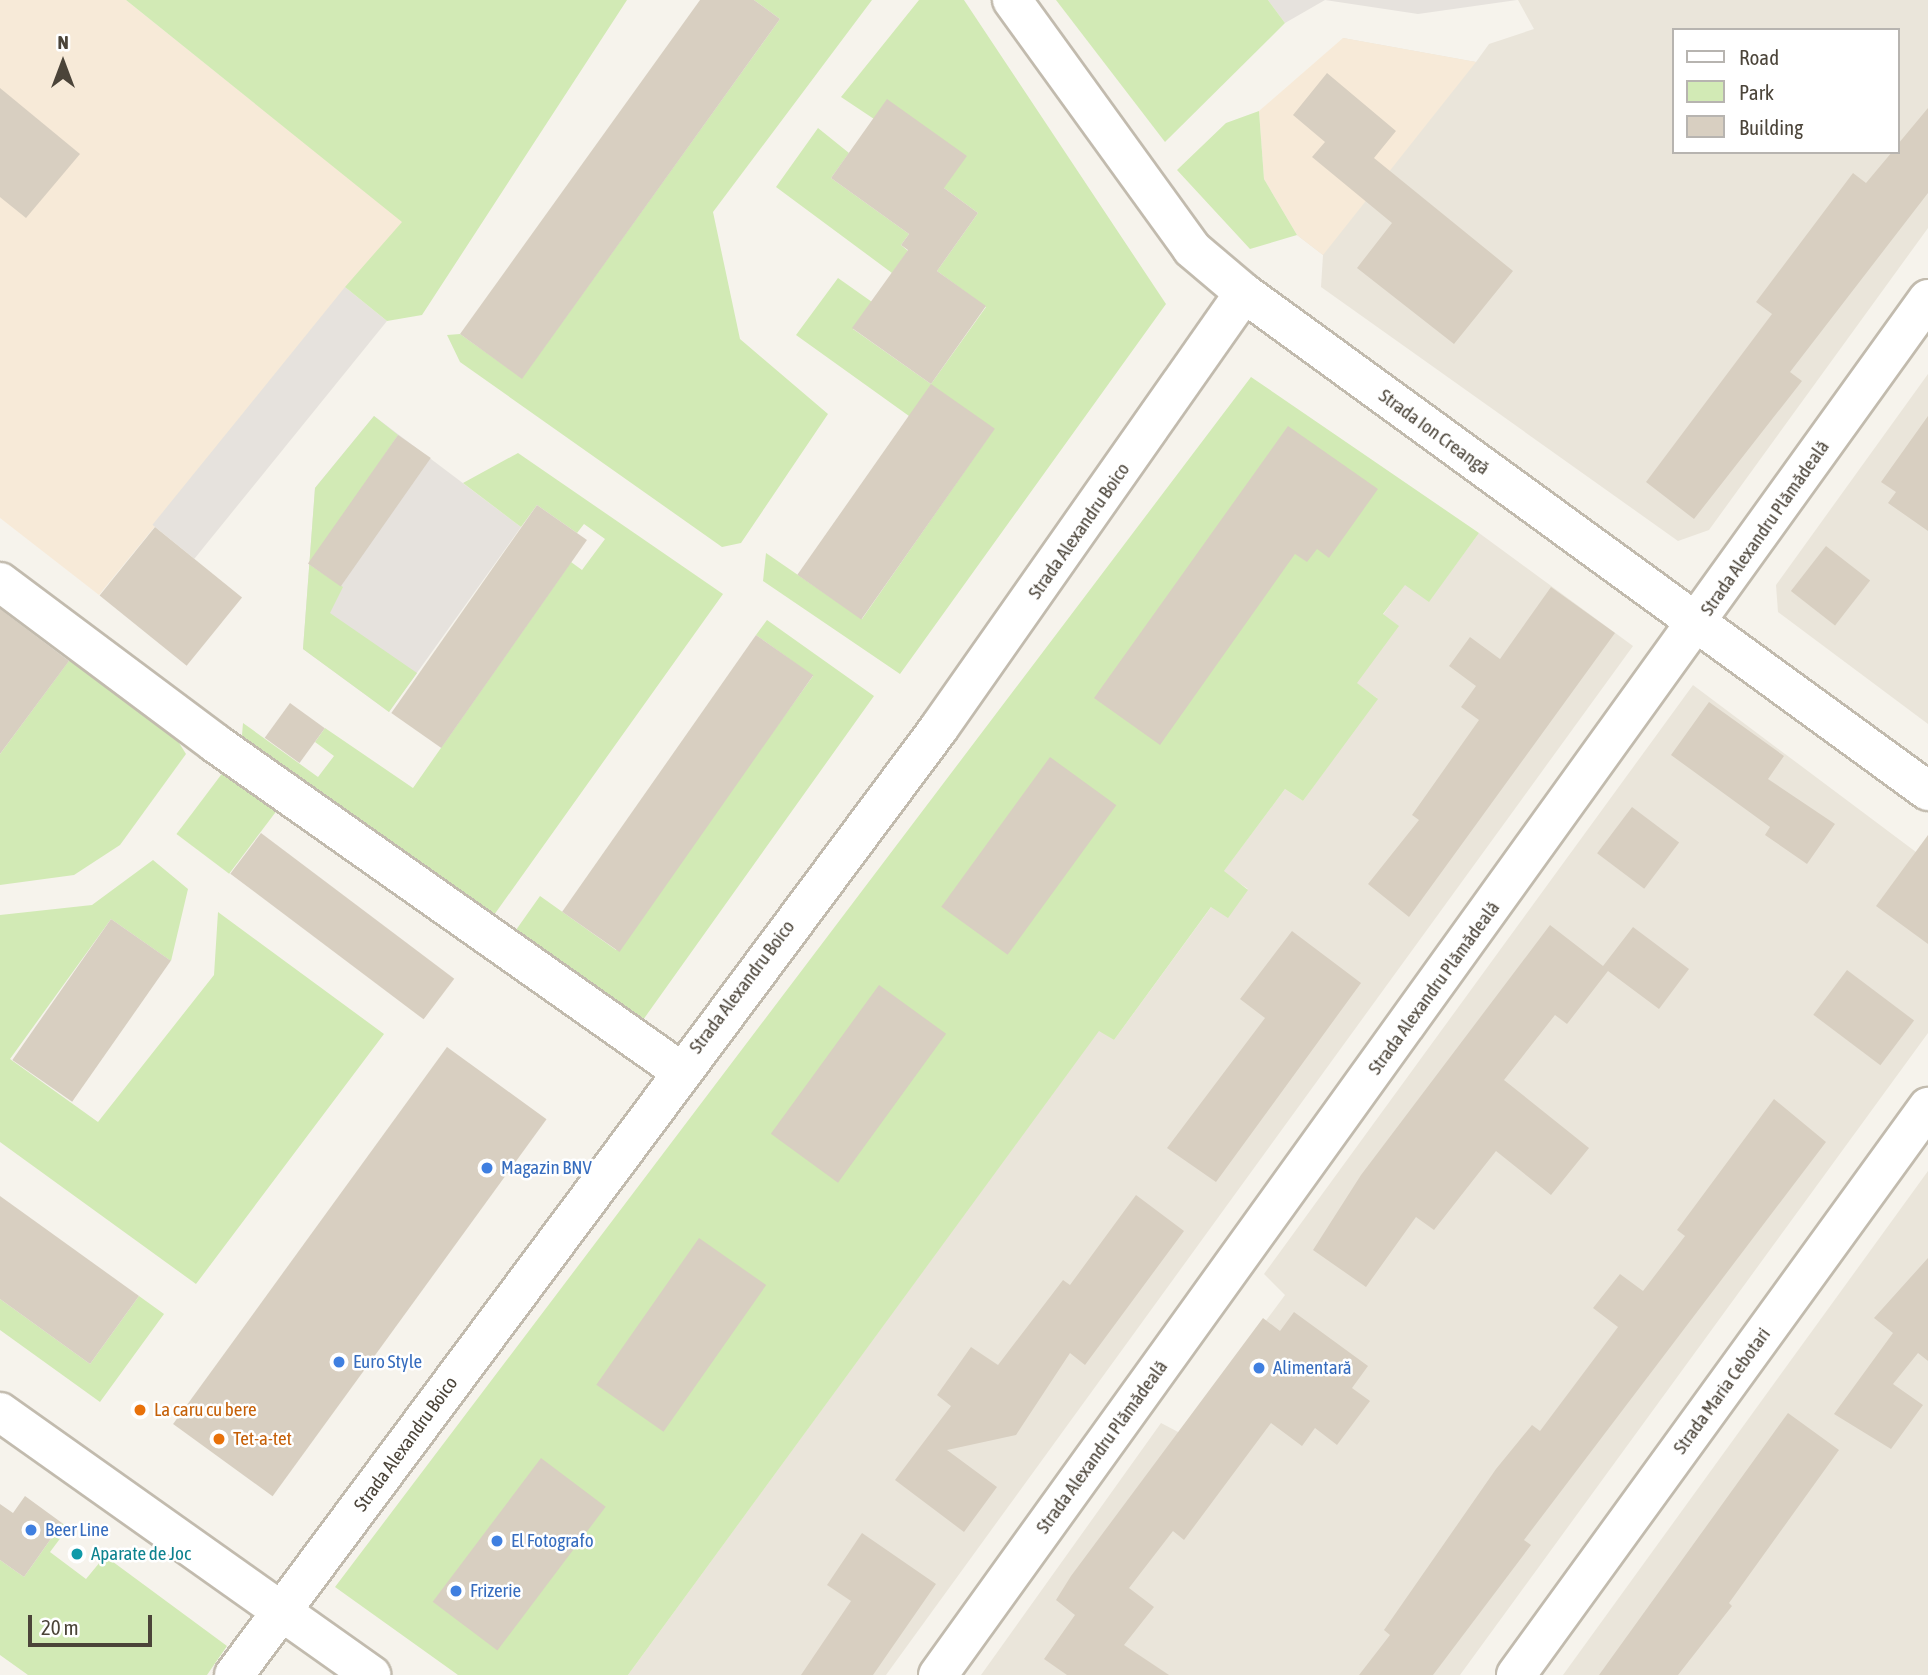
<!DOCTYPE html>
<meta charset="utf-8">
<style>
body{margin:0}
#map{position:relative;width:1928px;height:1675px;overflow:hidden;background:#f6f3ec;font-family:"Asap Condensed",sans-serif}
div>[style]{position:absolute}
.residential>*{inset:0;background:#eae5da}
.commercial>*{inset:0;background:#f7ead8}
.industrial>*{inset:0;background:#e6e2dd;transform-origin:0 0}
.green>*{inset:0;background:#d2eab5;transform-origin:0 0}
.building>*{inset:0;background:#d8cfc1;transform-origin:0 0}
.roads{filter:drop-shadow(2px 0 #c2bbae) drop-shadow(-2px 0 #c2bbae) drop-shadow(0 2px #c2bbae) drop-shadow(0 -2px #c2bbae)}
.minor>*{height:38px;margin:-19px;padding:0 19px;transform-origin:19px;border-radius:19px;background:#fff}
.dots>*{width:19px;height:19px;translate:-50% -50%;box-sizing:border-box;border:4px solid #fff;border-radius:50%}
span{translate:-50% -50%;white-space:nowrap;text-align:center;line-height:1.15;-webkit-text-stroke:5px #fff;paint-order:stroke}
.street-label{font-size:19px;color:#4b4439}
.shop-label{font-size:19px;color:#366cbe}
.left{translate:0 -50%;text-align:left}
.food-label{font-size:19px;color:#c56008}
.culture-label{font-size:19px;color:#0d838f}
.legend{position:absolute;left:1672px;top:28px;width:228px;height:126px;box-sizing:border-box;background:#fff;border:2px solid #b7b4b0;margin:0;padding:9px 12px;list-style:none;font-size:21px;color:#4b4439}
.legend li{display:flex;align-items:center;gap:14px;height:35px}
.legend b{width:35px;border:2px solid #b7b4b0}
.north{position:absolute;left:28px;top:28px;width:70px;height:70px;-webkit-text-stroke:5px #fff;paint-order:stroke;rotate:0deg;font-size:19px;font-weight:700;line-height:28px;text-align:center;color:#4b4439}
.north::after{content:'';display:block;margin:auto;width:24px;height:32px;background:#4b4439;clip-path:polygon(50% 0,100% 100%,50% 72%,0 100%)}
.scale{position:absolute;left:28px;top:1615px;width:124px;height:32px;box-sizing:border-box;border:4px solid #4b4439;border-top:0;padding-left:9px;font-size:21px;line-height:24px;white-space:nowrap;color:#4b4439;-webkit-text-stroke:5px #fff;paint-order:stroke}
</style>
<div id="map">
<div class="residential">
<i style="clip-path:polygon(evenodd,1518px 0,1928px 0,1928px 228px,1709px 530px,1678px 541px,1321px 287px,1323px 255px,1297px 235px,1343px 38px,1476px 62px,1489px 44px,1534px 29px,1518px 0,1674px 30px,1898px 30px,1898px 152px,1674px 152px,1674px 30px)"></i>
<i style="clip-path:polygon(1928px 374px,1928px 724px,1778px 612px,1776px 585px)"></i>
<i style="clip-path:polygon(1479px 533px,1633px 646px,886px 1675px,628px 1675px,1099px 1030px,1114px 1040px,1212px 906px,1248px 889px,1223px 872px,1285px 789px,1303px 801px,1377px 698px,1356px 683px,1398px 626px,1383px 615px,1405px 584px,1429px 601px)"></i>
<i style="clip-path:polygon(1693px 685px,1928px 861px,1928px 1033px,1460px 1675px,981px 1675px,1161px 1423px,1182px 1434px,1285px 1295px,1264px 1274px)"></i>
<i style="clip-path:polygon(1928px 1171px,1928px 1675px,1563px 1675px)"></i>
</div>
<div class="commercial">
<i style="clip-path:polygon(0 0,126px 0,403px 222px,99px 595px,0 518px)"></i>
<i style="clip-path:polygon(1343px 38px,1476px 62px,1323px 255px,1297px 235px,1264px 179px,1259px 111px)"></i>
</div>
<div class="industrial">
<i style="clip-path:polygon(1268px 0,1517px 0,1418px 14px,1325px 0,1285px 23px)"></i>
<i style="left:345px;top:287px;width:54px;height:306px;rotate:39deg"></i>
<i style="clip-path:polygon(374px 416px,521px 527px,389px 712px,303px 649px,315px 488px)"></i>
</div>
<div class="green">
<i style="clip-path:polygon(126px 0,627px 0,422px 315px,387px 321px,345px 287px,402px 222px)"></i>
<i style="clip-path:polygon(754px 0,872px 0,713px 212px,740px 339px,828px 414px,741px 543px,722px 547px,460px 362px,447px 335px,460px 334px,522px 378px,780px 19px)"></i>
<i style="clip-path:polygon(919px 0,964px 0,1166px 304px,900px 674px,763px 581px,766px 553px,862px 619px,994px 429px,909px 416px,796px 335px,838px 278px,872px 302px,853px 329px,931px 384px,986px 307px,937px 271px,978px 213px,944px 188px,874px 119px,841px 97px)"></i>
<i style="clip-path:polygon(1056px 0,1268px 0,1285px 23px,1165px 142px)"></i>
<i style="clip-path:polygon(1259px 111px,1264px 179px,1297px 235px,1250px 249px,1177px 170px,1226px 123px)"></i>
<i style="clip-path:polygon(818px 128px,849px 153px,831px 178px,909px 234px,901px 245px,908px 251px,892px 273px,776px 187px)"></i>
<i style="clip-path:polygon(1251px 377px,1479px 533px,1429px 602px,1405px 585px,1383px 614px,1399px 626px,1357px 683px,1378px 699px,1303px 801px,1285px 789px,1224px 871px,1248px 890px,1228px 918px,1211px 907px,1114px 1040px,1099px 1031px,628px 1675px,458px 1675px,335px 1587px)"></i>
<i style="clip-path:polygon(374px 416px,398px 435px,310px 565px,343px 587px,330px 613px,417px 673px,389px 712px,303px 649px,315px 488px)"></i>
<i style="clip-path:polygon(518px 453px,723px 594px,494px 915px,479px 915px,241px 747px,243px 723px,318px 777px,334px 756px,315px 742px,325px 728px,413px 788px,571px 562px,582px 570px,605px 539px,584px 524px,577px 533px,537px 505px,521px 527px,463px 483px)"></i>
<i style="clip-path:polygon(767px 620px,874px 696px,638px 1027px,511px 937px,540px 896px,616px 950px,813px 676px,756px 635px)"></i>
<i style="clip-path:polygon(71px 658px,171px 730px,186px 754px,120px 845px,74px 875px,0 885px,0 754px)"></i>
<i style="left:227px;top:767px;width:66px;height:84px;rotate:37deg"></i>
<i style="clip-path:polygon(153px 860px,188px 889px,171px 961px,111px 919px,10px 1059px,98px 1122px,214px 975px,218px 912px,384px 1034px,196px 1284px,0 1142px,0 915px,92px 905px)"></i>
<i style="clip-path:polygon(139px 1296px,164px 1314px,100px 1402px,0 1330px,0 1299px,90px 1364px)"></i>
<i style="clip-path:polygon(62px 1523px,68px 1528px,50px 1552px,86px 1579px,105px 1556px,227px 1646px,207px 1675px,28px 1675px,0 1655px,0 1560px,24px 1577px)"></i>
</div>
<div class="building">
<i style="clip-path:polygon(700px 0,754px 0,780px 19px,522px 379px,460px 334px)"></i>
<i style="clip-path:polygon(1327px 73px,1396px 131px,1374px 158px,1513px 271px,1454px 344px,1357px 268px,1392px 223px,1312px 157px,1325px 142px,1293px 115px)"></i>
<i style="clip-path:polygon(0 88px,80px 154px,26px 218px,0 197px)"></i>
<i style="clip-path:polygon(887px 99px,967px 156px,944px 188px,978px 213px,937px 271px,986px 306px,931px 384px,852px 328px,908px 250px,901px 245px,909px 234px,831px 178px)"></i>
<i style="clip-path:polygon(1928px 108px,1928px 193px,1790px 372px,1802px 381px,1694px 519px,1646px 482px,1772px 314px,1756px 302px,1853px 173px,1866px 183px,1892px 152px,1898px 152px,1898px 144px)"></i>
<i style="left:931px;top:384px;width:78px;height:233px;rotate:35deg"></i>
<i style="clip-path:polygon(1928px 416px,1928px 531px,1888px 503px,1896px 492px,1881px 482px)"></i>
<i style="clip-path:polygon(1288px 426px,1378px 489px,1329px 558px,1317px 549px,1307px 562px,1295px 554px,1160px 745px,1094px 698px)"></i>
<i style="left:398px;top:435px;width:40px;height:157px;rotate:35deg"></i>
<i style="left:537px;top:505px;width:61px;height:254px;rotate:35deg"></i>
<i style="left:155px;top:527px;width:112px;height:88px;rotate:39deg"></i>
<i style="left:1826px;top:546px;width:56px;height:57px;rotate:38deg"></i>
<i style="clip-path:polygon(1551px 587px,1615px 633px,1409px 917px,1368px 884px,1419px 820px,1412px 815px,1479px 720px,1461px 707px,1476px 686px,1449px 666px,1470px 637px,1500px 659px)"></i>
<i style="clip-path:polygon(0 609px,69px 661px,0 754px)"></i>
<i style="left:756px;top:635px;width:70px;height:338px;rotate:35deg"></i>
<i style="clip-path:polygon(1709px 702px,1784px 756px,1768px 779px,1835px 824px,1807px 864px,1765px 835px,1770px 827px,1671px 755px)"></i>
<i style="left:290px;top:703px;width:43px;height:43px;rotate:36deg"></i>
<i style="left:1050px;top:757px;width:82px;height:185px;rotate:36deg"></i>
<i style="left:1632px;top:807px;width:59px;height:58px;rotate:37deg"></i>
<i style="left:261px;top:833px;width:242px;height:51px;rotate:37deg"></i>
<i style="clip-path:polygon(1928px 835px,1928px 944px,1876px 906px)"></i>
<i style="left:111px;top:919px;width:73px;height:172px;rotate:35deg"></i>
<i style="clip-path:polygon(1550px 925px,1603px 966px,1633px 927px,1689px 969px,1659px 1009px,1608px 971px,1567px 1024px,1555px 1015px,1504px 1080px,1589px 1148px,1551px 1195px,1496px 1151px,1434px 1230px,1416px 1217px,1366px 1287px,1313px 1250px,1361px 1175px)"></i>
<i style="clip-path:polygon(1292px 931px,1361px 983px,1216px 1182px,1167px 1148px,1265px 1018px,1240px 999px)"></i>
<i style="left:1847px;top:970px;width:84px;height:56px;rotate:37deg"></i>
<i style="left:879px;top:985px;width:83px;height:184px;rotate:36deg"></i>
<i style="left:447px;top:1047px;width:123px;height:466px;rotate:36deg"></i>
<i style="clip-path:polygon(1774px 1099px,1826px 1142px,1524px 1540px,1531px 1545px,1433px 1675px,1359px 1675px,1390px 1635px,1384px 1630px,1496px 1469px,1532px 1425px,1540px 1431px,1618px 1327px,1593px 1308px,1620px 1274px,1643px 1291px,1685px 1236px,1677px 1230px)"></i>
<i style="clip-path:polygon(1136px 1195px,1184px 1231px,1085px 1365px,1070px 1353px,1016px 1435px,947px 1450px,997px 1487px,964px 1532px,895px 1480px,951px 1406px,937px 1395px,971px 1347px,998px 1365px,1063px 1280px,1070px 1285px)"></i>
<i style="clip-path:polygon(0 1196px,139px 1296px,90px 1364px,0 1299px)"></i>
<i style="left:699px;top:1238px;width:82px;height:179px;rotate:35deg"></i>
<i style="clip-path:polygon(1928px 1258px,1928px 1361px,1918px 1353px,1893px 1384px,1923px 1405px,1891px 1449px,1834px 1414px,1893px 1333px,1874px 1318px)"></i>
<i style="clip-path:polygon(1294px 1312px,1368px 1366px,1352px 1388px,1370px 1401px,1337px 1445px,1315px 1428px,1302px 1446px,1271px 1423px,1184px 1540px,1173px 1531px,1129px 1588px,1154px 1607px,1124px 1645px,1169px 1675px,1067px 1675px,1044px 1659px,1075px 1615px,1056px 1600px,1071px 1576px,1263px 1318px,1280px 1331px)"></i>
<i style="clip-path:polygon(1788px 1413px,1839px 1450px,1729px 1603px,1732px 1606px,1678px 1675px,1599px 1675px)"></i>
<i style="left:541px;top:1458px;width:81px;height:180px;rotate:37deg"></i>
<i style="clip-path:polygon(25px 1496px,62px 1523px,24px 1577px,0 1560px,0 1504px,13px 1513px)"></i>
<i style="clip-path:polygon(862px 1533px,936px 1584px,873px 1675px,801px 1675px,851px 1601px,827px 1585px)"></i>
</div>
<div class="roads">
<div class="minor">
<i style="left:1012px;top:0;width:307px;rotate:54.1deg"></i>
<i style="left:1192px;top:249px;width:68px;rotate:40.2deg"></i>
<i style="left:1244px;top:293px;width:846px;rotate:36.06deg"></i>
<i style="left:0;top:582px;width:269px;rotate:36.8deg"></i>
<i style="left:215px;top:743px;width:568px;rotate:35.17deg"></i>
<i style="left:0;top:1412px;width:455px;rotate:35.3deg"></i>
<i style="left:234px;top:1675px;width:1181px;rotate:-53.33deg"></i>
<i style="left:939px;top:728px;width:531px;rotate:-54.96deg"></i>
<i style="left:938px;top:1675px;width:1695px;rotate:-54.27deg"></i>
<i style="left:1516px;top:1675px;width:702px;rotate:-54.04deg"></i>
</div>
</div>
<div class="dots">
<i style="left:487px;top:1168px;background:#3f7fe0"></i>
<i style="left:339px;top:1362px;background:#3f7fe0"></i>
<i style="left:1259px;top:1368px;background:#3f7fe0"></i>
<i style="left:140px;top:1410px;background:#e8710a"></i>
<i style="left:219px;top:1439px;background:#e8710a"></i>
<i style="left:31px;top:1530px;background:#3f7fe0"></i>
<i style="left:497px;top:1541px;background:#3f7fe0"></i>
<i style="left:77px;top:1554px;background:#0f9aa8"></i>
<i style="left:456px;top:1591px;background:#3f7fe0"></i>
</div>
<div class="street-label">
<span style="left:1434px;top:432px;rotate:36deg">Strada Ion Creangă</span>
<span style="left:1765px;top:528px;rotate:-55deg">Strada Alexandru Plămădeală</span>
<span style="left:1079px;top:531px;rotate:-55deg">Strada Alexandru Boico</span>
<span style="left:742px;top:987px;rotate:-53deg">Strada Alexandru Boico</span>
<span style="left:1434px;top:988px;rotate:-54deg">Strada Alexandru Plămădeală</span>
<span style="left:1722px;top:1391px;rotate:-54deg">Strada Maria Cebotari</span>
<span style="left:406px;top:1444px;rotate:-54deg">Strada Alexandru Boico</span>
<span style="left:1102px;top:1447px;rotate:-54deg">Strada Alexandru Plămădeală</span>
</div>
<div class="shop-label">
<span class="left" style="left:501px;top:1168px">Magazin BNV</span>
<span class="left" style="left:353px;top:1362px">Euro Style</span>
<span class="left" style="left:1273px;top:1368px">Alimentară</span>
<span class="left" style="left:45px;top:1530px">Beer Line</span>
<span class="left" style="left:511px;top:1541px">El Fotografo</span>
<span class="left" style="left:470px;top:1591px">Frizerie</span>
</div>
<div class="food-label">
<span class="left" style="left:154px;top:1410px">La caru cu bere</span>
<span class="left" style="left:233px;top:1439px">Tet-a-tet</span>
</div>
<div class="culture-label">
<span class="left" style="left:91px;top:1554px">Aparate de Joc</span>
</div>
<ul class="legend">
<li><b style="height:9px;background:#fff"></b>Road</li>
<li><b style="height:19px;background:#d2eab5"></b>Park</li>
<li><b style="height:19px;background:#d8cfc1"></b>Building</li>
</ul>
<div class="north">N</div>
<div class="scale">20 m</div>
</div>
